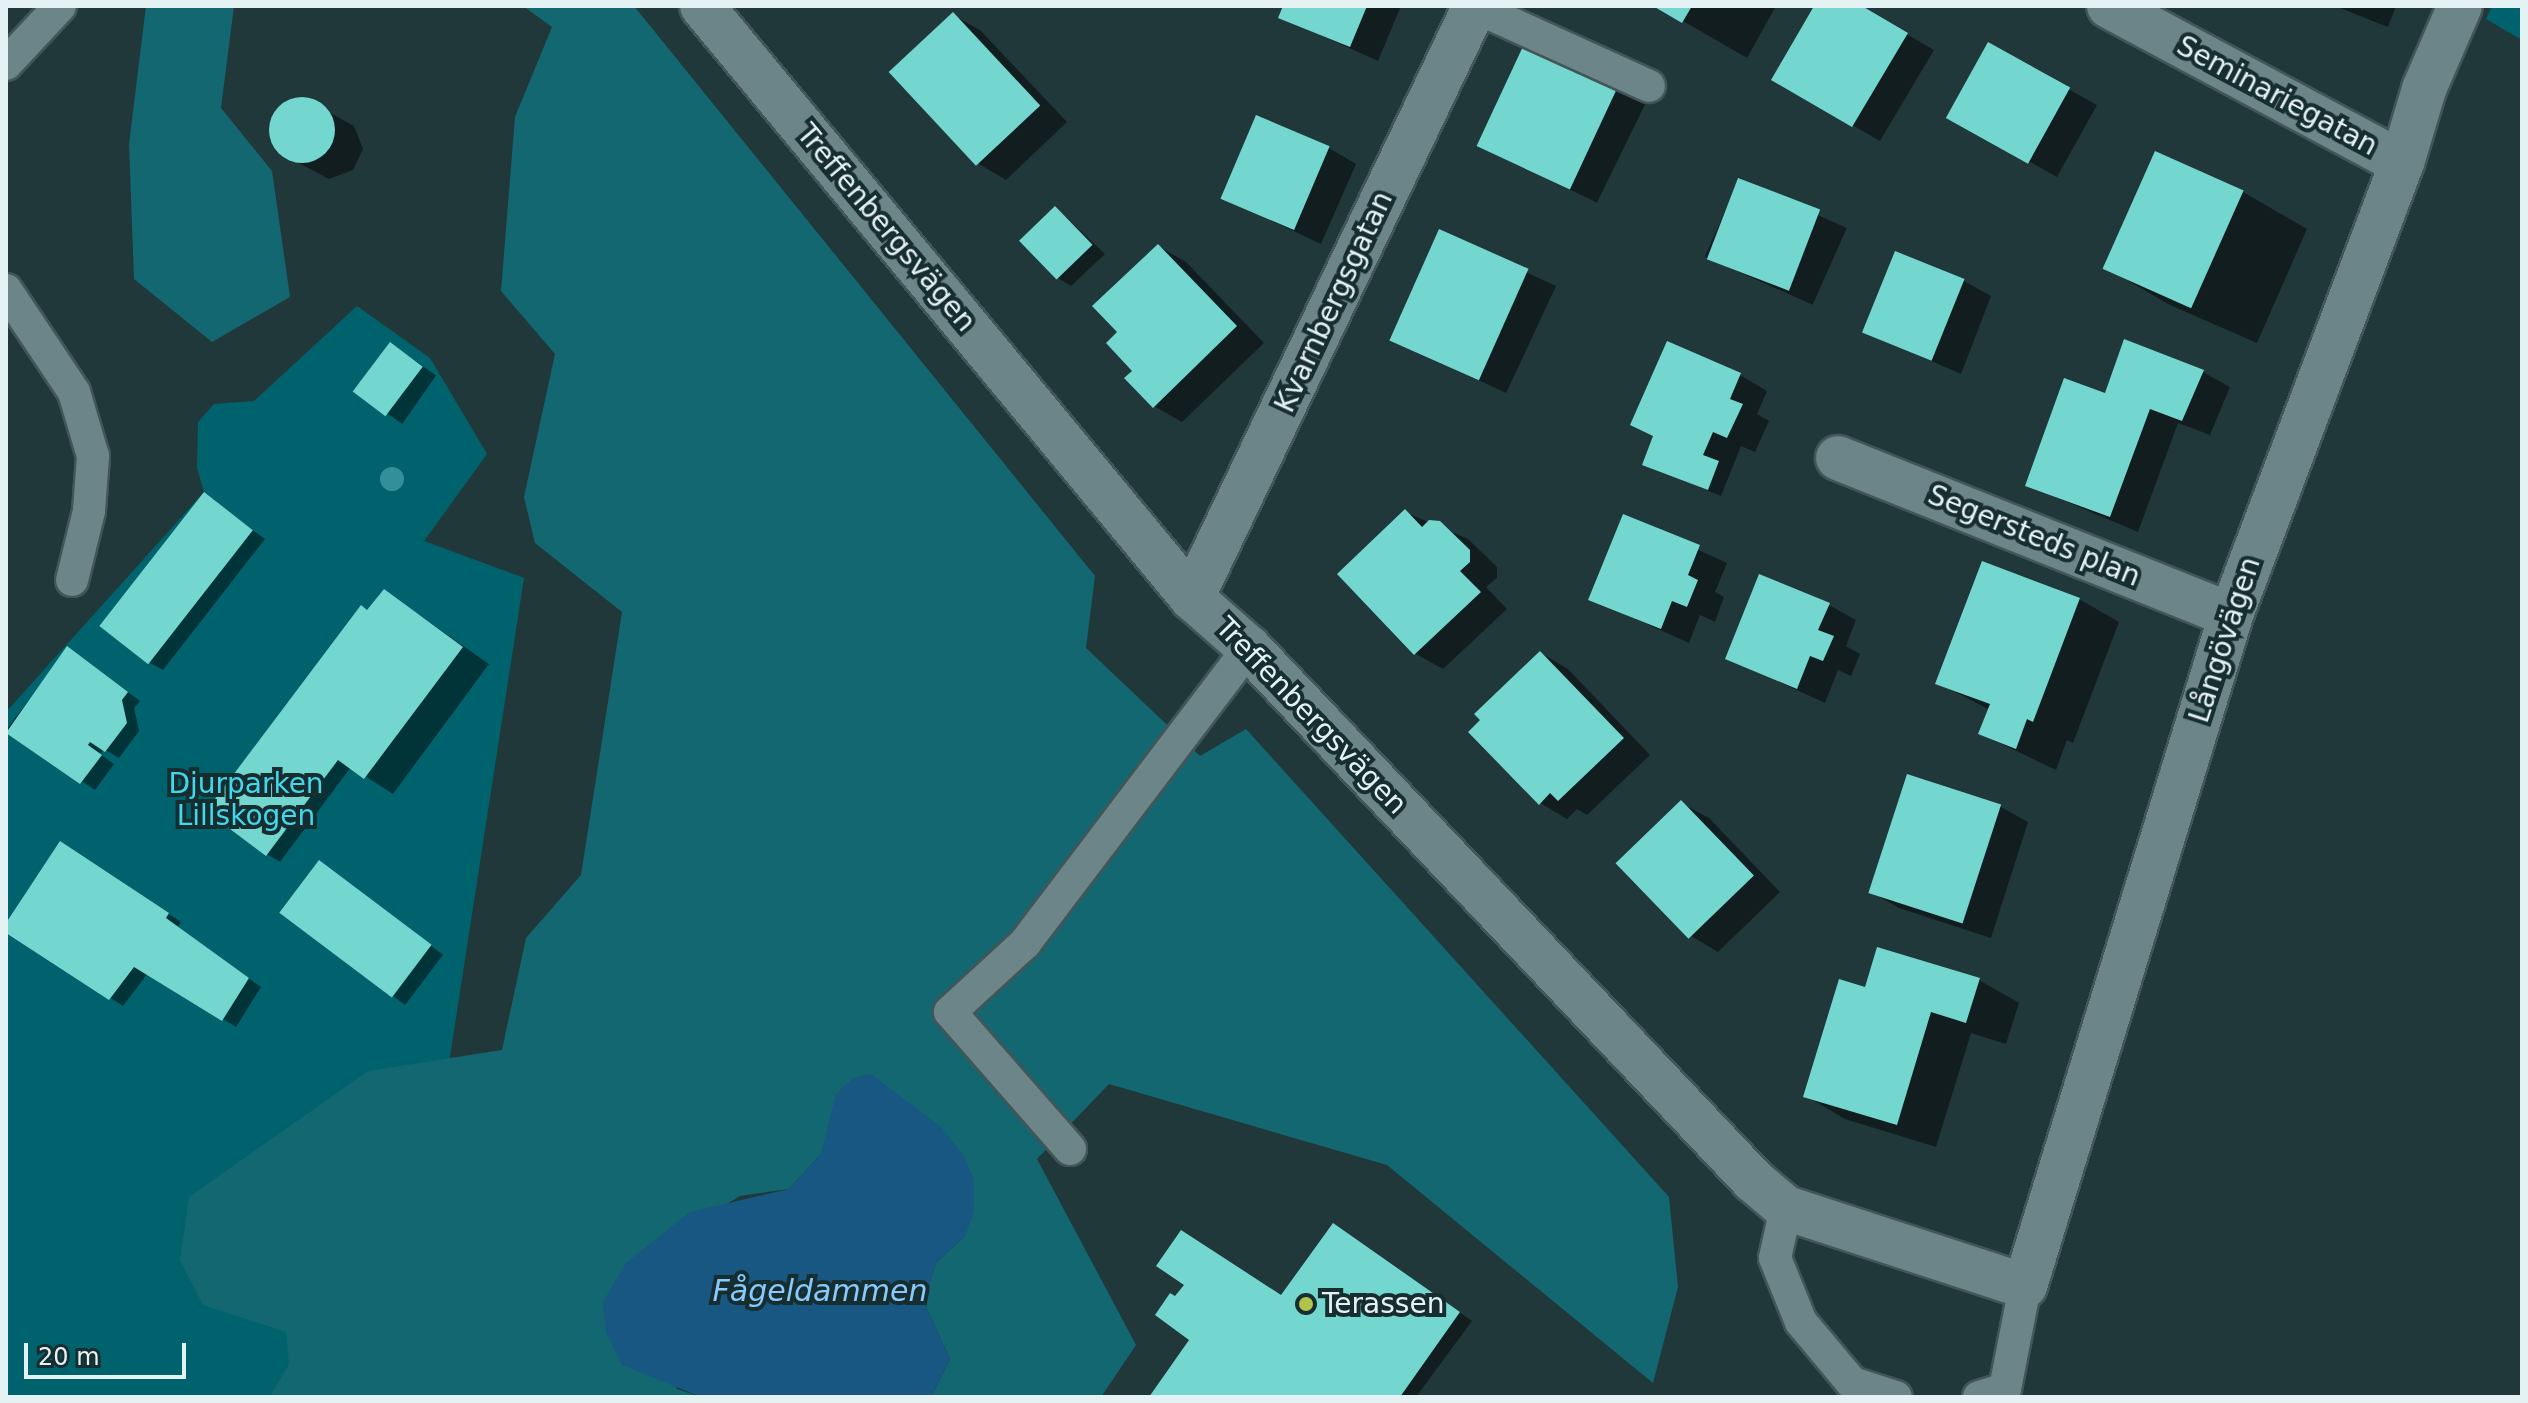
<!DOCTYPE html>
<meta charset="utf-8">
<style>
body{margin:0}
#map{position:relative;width:2528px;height:1403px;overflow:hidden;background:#21383b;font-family:"DejaVu Sans",sans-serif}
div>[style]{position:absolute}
.green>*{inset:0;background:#00626c}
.forest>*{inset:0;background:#136770}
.water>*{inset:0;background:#175782}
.shadow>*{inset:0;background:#0007;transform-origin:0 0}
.building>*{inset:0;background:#74d7cf;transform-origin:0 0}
.round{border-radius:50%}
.roads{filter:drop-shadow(2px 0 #425659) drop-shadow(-2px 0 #425659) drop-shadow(0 2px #425659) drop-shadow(0 -2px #425659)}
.lane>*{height:32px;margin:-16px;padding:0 16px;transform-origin:16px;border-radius:16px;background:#6c8588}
.street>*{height:44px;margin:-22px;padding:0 22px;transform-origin:22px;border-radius:22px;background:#6c8588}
.trees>*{width:24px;height:24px;margin:-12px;border-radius:50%;background:#33909b}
.dots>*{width:22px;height:22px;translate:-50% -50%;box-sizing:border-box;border:4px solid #172e31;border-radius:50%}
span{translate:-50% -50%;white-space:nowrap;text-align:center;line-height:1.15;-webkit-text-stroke:8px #172e31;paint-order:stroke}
.street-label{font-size:28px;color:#e5f2f4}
.park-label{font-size:28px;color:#42d8ea}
.poi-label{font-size:28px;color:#e5f2f4}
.left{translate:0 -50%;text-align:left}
.water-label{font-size:30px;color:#88cafd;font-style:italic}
.frame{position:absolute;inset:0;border:8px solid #e5f2f4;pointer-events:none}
.scale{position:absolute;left:24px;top:1343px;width:162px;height:36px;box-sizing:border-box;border:4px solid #e5f2f4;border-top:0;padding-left:10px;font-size:24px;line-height:28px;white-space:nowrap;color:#e5f2f4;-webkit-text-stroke:6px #172e31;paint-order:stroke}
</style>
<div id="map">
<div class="green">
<i style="clip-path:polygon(2492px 6px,2522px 6px,2522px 40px,2486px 19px)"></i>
<i style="clip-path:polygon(357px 306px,430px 358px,487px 454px,424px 541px,524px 578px,443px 1102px,449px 1397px,6px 1397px,6px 712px,204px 492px,197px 468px,198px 422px,214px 404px,254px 401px)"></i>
</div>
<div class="forest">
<i style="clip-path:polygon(146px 6px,234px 6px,221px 108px,272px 171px,290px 297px,212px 342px,134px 279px,129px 144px)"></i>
<i style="clip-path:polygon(523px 6px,634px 6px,1095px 576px,1086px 648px,1200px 756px,1246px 729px,1669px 1197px,1678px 1287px,1653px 1383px,1387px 1165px,1109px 1084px,1037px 1159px,1136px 1345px,1101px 1397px,931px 1397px,950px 1359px,926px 1307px,930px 1282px,936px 1263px,965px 1236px,821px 1154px,789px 1189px,740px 1196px,625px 1264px,677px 1389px,701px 1397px,270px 1397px,289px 1364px,286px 1332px,203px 1305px,180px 1260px,189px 1197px,368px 1071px,502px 1050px,526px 938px,581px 875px,622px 612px,535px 543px,524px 497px,555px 354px,501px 291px,515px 117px,552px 27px)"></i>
</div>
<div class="water">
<i style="clip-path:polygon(871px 1074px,940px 1126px,964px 1156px,974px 1180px,974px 1211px,965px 1236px,936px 1263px,930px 1282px,926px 1307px,950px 1359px,931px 1397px,701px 1397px,622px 1365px,606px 1332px,603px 1302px,625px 1264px,690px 1212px,789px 1189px,821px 1154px,836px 1094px,853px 1078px)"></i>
</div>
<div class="shadow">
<i style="clip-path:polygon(1285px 6px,1401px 6px,1378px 61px,1280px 17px)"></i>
<i style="clip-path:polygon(1657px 6px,1776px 6px,1747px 58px)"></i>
<i style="clip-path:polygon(1816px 6px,1858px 6px,1934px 50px,1880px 141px,1773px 79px)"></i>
<i style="clip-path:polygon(2335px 6px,2396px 6px,2388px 27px)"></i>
<i style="clip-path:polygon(953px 15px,980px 30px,1067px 122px,1006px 180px,979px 164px)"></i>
<i style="left:1527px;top:43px;width:133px;height:113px;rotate:26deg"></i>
<i style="clip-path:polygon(1989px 45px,2097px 105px,2057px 177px,1976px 132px)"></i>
<i style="clip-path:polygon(303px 98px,354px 126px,363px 149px,353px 170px,329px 179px,278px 152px,269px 129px,280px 107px)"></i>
<i style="clip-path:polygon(1329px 148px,1356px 164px,1321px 244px,1223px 198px)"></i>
<i style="left:1739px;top:180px;width:118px;height:84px;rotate:24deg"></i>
<i style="clip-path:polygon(2243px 192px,2307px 229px,2257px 343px,2170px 305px,2106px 268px)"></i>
<i style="clip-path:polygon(1056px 208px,1105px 254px,1071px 286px,1058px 278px)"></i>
<i style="left:1440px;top:232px;width:128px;height:118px;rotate:25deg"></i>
<i style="clip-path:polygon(1158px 246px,1186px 262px,1264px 343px,1182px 422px,1154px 406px,1120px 332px)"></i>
<i style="clip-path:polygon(1964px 281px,1991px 296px,1961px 374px,1865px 332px)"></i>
<i style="left:391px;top:344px;width:55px;height:59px;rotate:35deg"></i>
<i style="clip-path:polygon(2203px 372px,2230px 387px,2210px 435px,2178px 423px,2138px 532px,2027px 485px,2106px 396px)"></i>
<i style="clip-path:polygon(1740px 375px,1767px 391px,1757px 414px,1769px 421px,1755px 452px,1741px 446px,1721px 496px,1645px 464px)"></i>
<i style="clip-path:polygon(204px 495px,265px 539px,163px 670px,150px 663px)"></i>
<i style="clip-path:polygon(1405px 512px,1468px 539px,1497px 567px,1497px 578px,1486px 587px,1507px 609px,1443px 669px,1416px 654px,1340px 574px)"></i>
<i style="clip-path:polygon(1624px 516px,1727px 563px,1715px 592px,1724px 597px,1715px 622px,1700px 615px,1689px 643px,1591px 599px)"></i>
<i style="clip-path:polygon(385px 591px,489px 664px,393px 794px,351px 767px,280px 862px,267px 854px,369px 612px)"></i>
<i style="clip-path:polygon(2079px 599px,2119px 622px,2073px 743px,2067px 740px,2056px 770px,1981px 734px,1990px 710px,1938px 683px)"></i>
<i style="clip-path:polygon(1829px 605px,1856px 620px,1846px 646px,1860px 654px,1851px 676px,1838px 670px,1825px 703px,1727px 658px)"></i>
<i style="clip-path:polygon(68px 649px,140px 701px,134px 708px,139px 731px,119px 758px,104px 749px,100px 754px,114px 764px,95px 790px,6px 730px)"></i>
<i style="clip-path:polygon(1541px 653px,1568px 669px,1650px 755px,1587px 815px,1577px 809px,1567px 819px,1540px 803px)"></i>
<i style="clip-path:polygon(1908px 777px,2001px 807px,2028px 822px,1991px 938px,1899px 908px,1871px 892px)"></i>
<i style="clip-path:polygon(1681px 803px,1709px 818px,1780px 892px,1718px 952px,1691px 936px)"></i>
<i style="clip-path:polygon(74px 851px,181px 922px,178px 927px,261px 987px,236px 1027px,148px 973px,123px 1006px,6px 930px)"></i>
<i style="left:320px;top:862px;width:154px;height:63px;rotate:37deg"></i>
<i style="clip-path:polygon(1879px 949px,1979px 980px,2019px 1003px,2006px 1044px,1971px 1033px,1936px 1147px,1845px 1119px,1806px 1096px,1866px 990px)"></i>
<i style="clip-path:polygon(1346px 1233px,1472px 1321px,1416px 1397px,1151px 1397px,1192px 1339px,1176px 1299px,1282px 1297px)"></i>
</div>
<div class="building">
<i style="clip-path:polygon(1283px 6px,1367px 6px,1350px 47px,1278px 18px)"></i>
<i style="clip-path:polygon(1653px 6px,1692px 6px,1682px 23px)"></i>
<i style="clip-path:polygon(1814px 6px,1862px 6px,1908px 33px,1852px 127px,1771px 80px)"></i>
<i style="left:953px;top:12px;width:128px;height:88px;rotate:47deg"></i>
<i style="left:1526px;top:40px;width:103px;height:117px;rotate:25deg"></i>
<i style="left:1988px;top:42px;width:94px;height:87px;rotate:29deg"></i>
<i class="round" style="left:269px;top:97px;width:66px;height:66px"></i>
<i style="left:1256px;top:115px;width:80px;height:91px;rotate:23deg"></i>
<i style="left:2155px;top:151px;width:97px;height:129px;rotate:24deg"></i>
<i style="left:1738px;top:178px;width:88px;height:87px;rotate:21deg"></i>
<i style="left:1055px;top:206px;width:54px;height:50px;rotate:46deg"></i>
<i style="left:1439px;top:229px;width:98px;height:122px;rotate:24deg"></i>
<i style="clip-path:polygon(1158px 244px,1237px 326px,1153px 408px,1124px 378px,1132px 371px,1106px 343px,1117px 332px,1092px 306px)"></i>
<i style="left:1895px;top:251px;width:75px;height:88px;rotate:22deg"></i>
<i style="clip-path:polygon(2124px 339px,2204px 370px,2182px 421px,2150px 409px,2110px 517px,2025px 486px,2064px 378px,2105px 393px)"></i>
<i style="clip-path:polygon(1667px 341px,1741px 373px,1730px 399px,1743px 404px,1727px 438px,1713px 432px,1703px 455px,1719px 461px,1708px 490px,1642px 465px,1653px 436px,1630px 425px)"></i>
<i style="left:390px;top:342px;width:41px;height:62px;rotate:37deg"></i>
<i style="left:204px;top:492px;width:62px;height:170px;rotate:38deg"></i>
<i style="clip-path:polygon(1405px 509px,1422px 527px,1429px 520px,1440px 521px,1470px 550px,1470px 562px,1460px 571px,1481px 592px,1414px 655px,1337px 574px)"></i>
<i style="clip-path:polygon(1623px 514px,1700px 545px,1688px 575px,1698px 580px,1687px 607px,1672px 601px,1661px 629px,1588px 600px)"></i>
<i style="clip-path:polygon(1982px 561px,2080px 598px,2033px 722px,2027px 719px,2016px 749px,1978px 734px,1990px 704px,1935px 684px)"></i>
<i style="clip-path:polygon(1759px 574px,1830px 603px,1818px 630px,1834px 636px,1823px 661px,1810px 656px,1797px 689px,1725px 659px)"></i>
<i style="clip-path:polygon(384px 589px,463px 647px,364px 779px,338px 760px,266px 856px,206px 811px,361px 605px,367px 610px)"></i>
<i style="clip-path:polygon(67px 646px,128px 692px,122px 700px,127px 723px,105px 752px,90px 742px,88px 745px,102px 755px,80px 784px,6px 733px)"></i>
<i style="clip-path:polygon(1540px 651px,1624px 738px,1558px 801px,1550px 793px,1539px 805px,1468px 732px,1480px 720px,1474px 714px)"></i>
<i style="left:1907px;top:774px;width:99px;height:125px;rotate:18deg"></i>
<i style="left:1681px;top:800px;width:105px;height:91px;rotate:46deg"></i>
<i style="clip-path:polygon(60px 841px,169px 913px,166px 918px,249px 978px,222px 1021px,134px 967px,109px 1000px,6px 933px,6px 923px)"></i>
<i style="left:319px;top:860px;width:141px;height:66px;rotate:37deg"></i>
<i style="clip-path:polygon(1877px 947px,1980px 978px,1966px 1023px,1931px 1012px,1897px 1125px,1803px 1097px,1839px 979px,1865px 987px)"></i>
<i style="clip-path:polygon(1333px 1223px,1460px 1312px,1400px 1397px,1149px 1397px,1189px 1340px,1155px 1315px,1170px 1293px,1175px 1296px,1184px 1285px,1156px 1266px,1181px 1230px,1281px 1295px)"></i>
</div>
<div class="roads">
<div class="lane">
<i style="left:1475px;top:7px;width:191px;rotate:24.4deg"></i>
<i style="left:6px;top:64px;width:79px;rotate:-47deg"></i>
<i style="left:6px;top:290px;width:123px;rotate:56.3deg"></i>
<i style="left:74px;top:392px;width:67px;rotate:73.5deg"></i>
<i style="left:93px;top:456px;width:55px;rotate:94.2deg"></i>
<i style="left:89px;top:511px;width:71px;rotate:103.8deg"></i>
<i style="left:1070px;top:1149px;width:182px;rotate:-131.2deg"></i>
<i style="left:950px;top:1012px;width:102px;rotate:-42.6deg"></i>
<i style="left:1025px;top:943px;width:370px;rotate:-52.8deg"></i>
<i style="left:1786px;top:1208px;width:51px;rotate:102.4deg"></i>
<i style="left:1775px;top:1258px;width:69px;rotate:67.9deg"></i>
<i style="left:1801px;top:1322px;width:80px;rotate:50.1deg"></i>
<i style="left:1852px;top:1383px;width:46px;rotate:17.7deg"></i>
<i style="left:1979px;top:1397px;width:27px;rotate:-17deg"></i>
<i style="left:2005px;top:1389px;width:105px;rotate:-79deg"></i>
</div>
<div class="street">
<i style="left:702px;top:6px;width:768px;rotate:50.39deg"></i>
<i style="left:1192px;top:598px;width:76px;rotate:41.3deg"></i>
<i style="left:1249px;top:648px;width:734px;rotate:46.55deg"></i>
<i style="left:1754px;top:1181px;width:42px;rotate:40.2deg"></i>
<i style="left:1786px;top:1208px;width:251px;rotate:18.1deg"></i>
<i style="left:2025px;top:1286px;width:702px;rotate:-72.93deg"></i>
<i style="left:2231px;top:615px;width:483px;rotate:-69.3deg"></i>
<i style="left:2402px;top:163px;width:77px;rotate:-73.4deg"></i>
<i style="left:2424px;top:89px;width:90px;rotate:-66.6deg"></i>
<i style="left:2109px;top:6px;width:332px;rotate:28.2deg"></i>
<i style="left:1838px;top:458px;width:423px;rotate:21.8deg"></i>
<i style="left:1192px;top:598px;width:656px;rotate:-64.45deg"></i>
</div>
</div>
<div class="trees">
<i style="left:392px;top:479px"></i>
</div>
<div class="dots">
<i style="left:1306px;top:1304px;background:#b2c34b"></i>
</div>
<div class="street-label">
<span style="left:2277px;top:96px;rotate:28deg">Seminariegatan</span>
<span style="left:886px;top:228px;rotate:50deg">Treffenbergsvägen</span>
<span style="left:1334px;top:302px;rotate:-65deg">Kvarnbergsgatan</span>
<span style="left:2034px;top:536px;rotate:22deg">Segersteds plan</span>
<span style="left:2225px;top:640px;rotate:-72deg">Långövägen</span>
<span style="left:1311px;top:716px;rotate:46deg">Treffenbergsvägen</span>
</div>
<div class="park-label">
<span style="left:246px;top:800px">Djurparken<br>Lillskogen</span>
</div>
<div class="poi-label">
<span class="left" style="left:1322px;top:1304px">Terassen</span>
</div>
<div class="water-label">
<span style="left:820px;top:1291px">Fågeldammen</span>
</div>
<div class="frame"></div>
<div class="scale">20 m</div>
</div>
